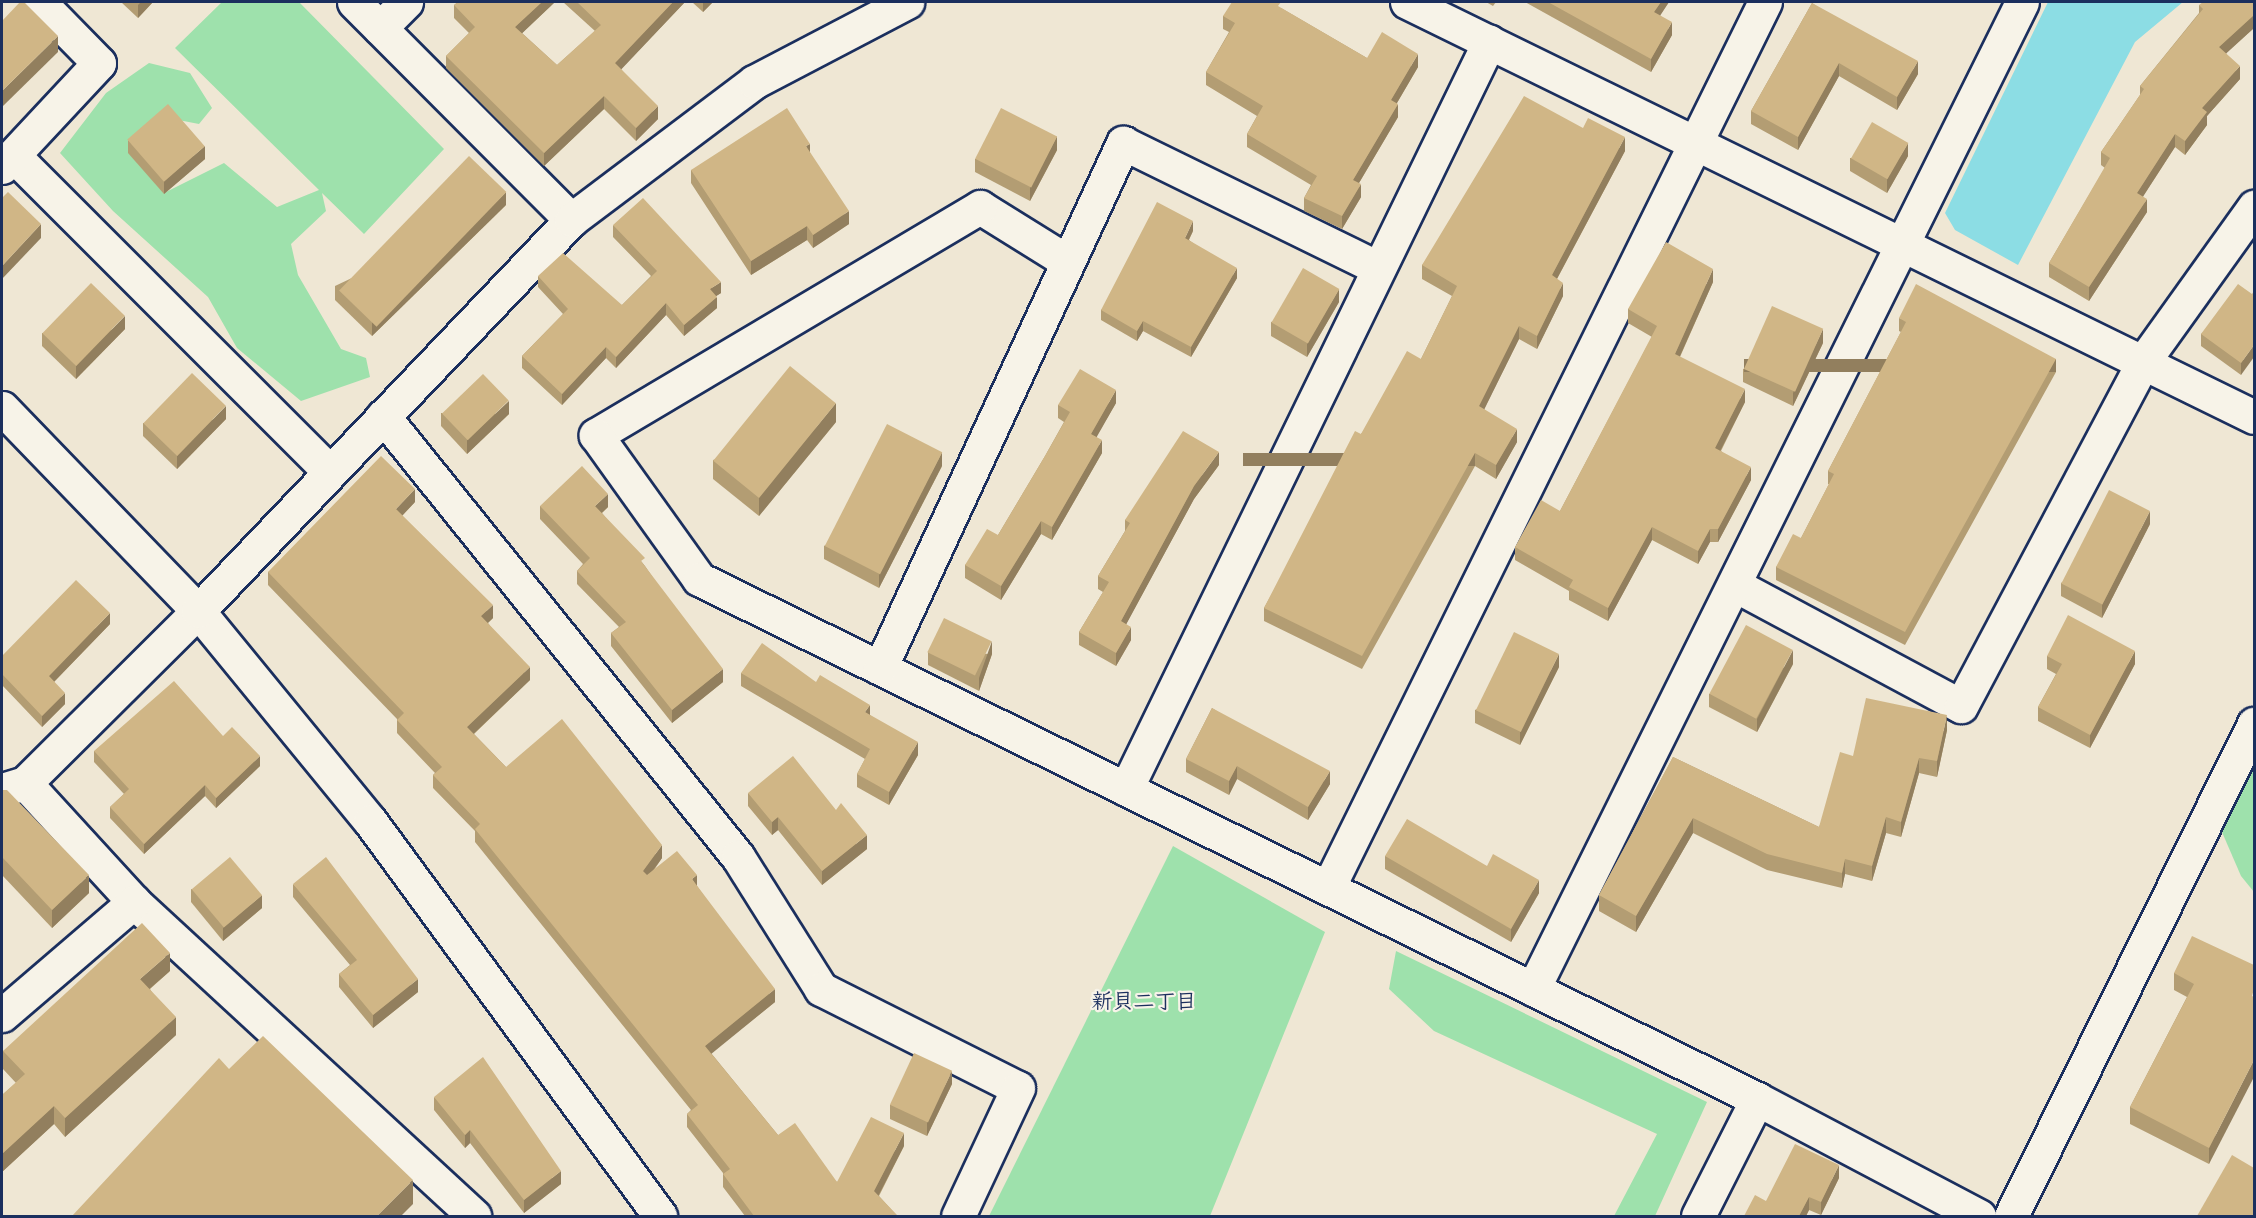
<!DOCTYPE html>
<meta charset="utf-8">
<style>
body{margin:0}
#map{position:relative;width:2256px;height:1218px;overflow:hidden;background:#efe7d4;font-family:Dekko,"Klee One",sans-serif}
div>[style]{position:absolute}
.green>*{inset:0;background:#9ee1ac}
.water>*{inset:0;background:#8cdde4}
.roads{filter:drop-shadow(2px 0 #1b2f5e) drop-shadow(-2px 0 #1b2f5e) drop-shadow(0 2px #1b2f5e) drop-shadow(0 -2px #1b2f5e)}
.street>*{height:33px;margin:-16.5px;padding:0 16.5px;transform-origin:16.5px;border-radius:16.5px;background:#f7f3e8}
.secondary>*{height:33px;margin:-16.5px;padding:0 16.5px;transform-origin:16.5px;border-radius:16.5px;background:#f7f3e8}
.wall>*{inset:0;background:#b39d73}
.shaded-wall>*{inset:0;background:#927f5e;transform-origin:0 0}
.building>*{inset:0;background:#d0b686;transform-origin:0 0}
span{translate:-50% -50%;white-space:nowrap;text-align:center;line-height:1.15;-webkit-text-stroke:4.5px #f7f3e8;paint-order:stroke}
.neighbourhood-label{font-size:21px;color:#1b2f5e;font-weight:700}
.frame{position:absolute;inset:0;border:3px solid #1b2f5e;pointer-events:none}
</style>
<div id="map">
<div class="green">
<i style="clip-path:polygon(222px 2px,299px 2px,444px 149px,364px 234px,322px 193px,326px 211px,291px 244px,298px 275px,341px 349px,366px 358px,370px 377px,301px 401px,237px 348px,208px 297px,113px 211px,60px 153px,106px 93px,149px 63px,190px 73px,212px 108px,199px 124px,168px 118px,129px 153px,164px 193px,224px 163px,277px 207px,319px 190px,175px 48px)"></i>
<i style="clip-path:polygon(2254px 724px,2254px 892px,2241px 876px,2212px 809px)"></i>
<i style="clip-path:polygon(1173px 846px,1325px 932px,1210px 1216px,989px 1216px)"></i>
<i style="clip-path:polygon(1396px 951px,1707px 1102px,1655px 1216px,1614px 1216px,1657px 1134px,1434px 1031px,1389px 989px)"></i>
</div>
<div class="water">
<i style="clip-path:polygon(2048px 2px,2183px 2px,2135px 42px,2018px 265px,1955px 230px,1945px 213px)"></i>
</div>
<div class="roads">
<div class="street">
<i style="left:354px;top:2px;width:308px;rotate:45.1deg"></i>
<i style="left:380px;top:28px;width:37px;rotate:-45deg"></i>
<i style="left:14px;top:156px;width:447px;rotate:45deg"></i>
<i style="left:2px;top:167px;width:142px;rotate:-47deg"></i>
<i style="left:99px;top:63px;width:86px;rotate:-134.5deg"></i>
<i style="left:1065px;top:260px;width:100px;rotate:-148.1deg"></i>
<i style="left:980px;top:207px;width:447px;rotate:149.3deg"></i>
<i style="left:596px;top:435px;width:177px;rotate:54.4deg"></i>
<i style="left:699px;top:579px;width:1179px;rotate:26.17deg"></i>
<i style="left:1757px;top:1099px;width:251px;rotate:27.8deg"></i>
<i style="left:383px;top:416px;width:566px;rotate:51.17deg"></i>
<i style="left:738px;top:857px;width:156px;rotate:57.8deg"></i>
<i style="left:821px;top:989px;width:220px;rotate:26.7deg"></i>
<i style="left:1018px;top:1088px;width:141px;rotate:115.1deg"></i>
<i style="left:1735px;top:585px;width:256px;rotate:28.2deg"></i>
<i style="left:1961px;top:706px;width:389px;rotate:-62.1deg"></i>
<i style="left:2143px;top:362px;width:191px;rotate:-54.4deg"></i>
<i style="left:880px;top:668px;width:579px;rotate:-65.16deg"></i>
<i style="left:1123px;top:143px;width:284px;rotate:26.1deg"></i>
<i style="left:25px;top:783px;width:161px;rotate:47.5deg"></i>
<i style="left:134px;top:902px;width:463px;rotate:42.7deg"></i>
<i style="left:1126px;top:789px;width:831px;rotate:-64.08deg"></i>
<i style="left:1328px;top:888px;width:988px;rotate:-63.75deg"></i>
<i style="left:1533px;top:989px;width:1101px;rotate:-63.64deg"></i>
<i style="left:2px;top:1015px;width:174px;rotate:-40.6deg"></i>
<i style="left:1698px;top:1216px;width:131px;rotate:-63.2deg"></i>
</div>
<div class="secondary">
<i style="left:1407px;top:2px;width:943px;rotate:26.1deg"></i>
<i style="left:2px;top:408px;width:282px;rotate:46deg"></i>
<i style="left:198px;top:611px;width:271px;rotate:50.7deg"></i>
<i style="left:370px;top:821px;width:490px;rotate:53.7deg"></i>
<i style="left:2px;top:790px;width:24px;rotate:-17deg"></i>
<i style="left:25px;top:783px;width:244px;rotate:-44.8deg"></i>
<i style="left:198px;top:611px;width:540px;rotate:-46.35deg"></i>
<i style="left:571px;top:220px;width:229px;rotate:-37deg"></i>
<i style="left:754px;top:82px;width:173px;rotate:-27.6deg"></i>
<i style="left:2011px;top:1216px;width:549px;rotate:-63.72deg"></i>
</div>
</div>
<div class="wall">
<i style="clip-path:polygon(121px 2px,153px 2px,138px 18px)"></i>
<i style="clip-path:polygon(458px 2px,555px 2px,522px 33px,557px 65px,595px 31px,563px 2px,685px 2px,621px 69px,658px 119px,636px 141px,604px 109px,544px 166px,446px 68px,446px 56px,469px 33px,454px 18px,454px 5px)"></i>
<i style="clip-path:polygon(692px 2px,713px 2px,703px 12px)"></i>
<i style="clip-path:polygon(1486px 2px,1496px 2px,1493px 6px)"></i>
<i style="clip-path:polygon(1525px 2px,1669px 2px,1660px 15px,1672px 35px,1651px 72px)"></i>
<i style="clip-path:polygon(2254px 2px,2254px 28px,2226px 53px,2240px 79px,2207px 116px,2207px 125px,2185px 155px,2175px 147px,2143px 196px,2147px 212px,2089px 301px,2049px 277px,2049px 263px,2105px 168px,2101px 165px,2101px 152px,2140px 95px,2140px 86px,2199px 13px,2199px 5px)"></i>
<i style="clip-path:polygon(1812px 3px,1918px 74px,1897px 110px,1839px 76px,1798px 150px,1751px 124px,1751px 111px)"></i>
<i style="clip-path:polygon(1281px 8px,1367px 58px,1418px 67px,1397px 103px,1398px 117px,1359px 183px,1361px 197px,1342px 229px,1304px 211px,1304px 198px,1311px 185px,1247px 147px,1247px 134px,1257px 116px,1206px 85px,1206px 72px,1229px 32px,1223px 29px,1223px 16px)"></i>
<i style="clip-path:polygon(1583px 128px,1625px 151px,1557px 279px,1563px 296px,1537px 349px,1519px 339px,1484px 409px,1517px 442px,1496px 479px,1475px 466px,1362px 669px,1264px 621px,1264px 608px,1361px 434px,1421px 359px,1452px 296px,1422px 279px,1422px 265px)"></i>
<i style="clip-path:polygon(128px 140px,205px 159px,164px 194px,128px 153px)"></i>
<i style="clip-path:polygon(1057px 150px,1030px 201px,975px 172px,975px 159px)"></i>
<i style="clip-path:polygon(810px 153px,849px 224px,813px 248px,807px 240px,751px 275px,691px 183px,691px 170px)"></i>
<i style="clip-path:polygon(1908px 156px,1887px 193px,1850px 171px,1850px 158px)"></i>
<i style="clip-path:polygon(506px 205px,372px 336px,335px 300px,335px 286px)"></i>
<i style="clip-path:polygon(613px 225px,721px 293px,716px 296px,717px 308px,684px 336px,666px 315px,616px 368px,606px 358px,562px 405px,522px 368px,522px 356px,563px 314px,538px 287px,538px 276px,622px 305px,651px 276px,613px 237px)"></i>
<i style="clip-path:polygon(1193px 231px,1189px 240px,1237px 278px,1191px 357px,1143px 331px,1137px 341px,1101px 320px,1101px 310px)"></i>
<i style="clip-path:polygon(1713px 282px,1680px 357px,1745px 402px,1721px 451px,1751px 480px,1718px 542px,1710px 542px,1698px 564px,1652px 540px,1608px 621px,1569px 600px,1569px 591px,1515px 560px,1515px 547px,1560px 511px,1652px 337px,1628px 323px,1628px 309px)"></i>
<i style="clip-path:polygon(2252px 294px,2241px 375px,2201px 346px,2201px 334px)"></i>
<i style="clip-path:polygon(1339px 302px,1307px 357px,1271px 336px,1271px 322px)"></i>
<i style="clip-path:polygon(1899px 318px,2056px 372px,1905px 645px,1776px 580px,1776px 567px,1801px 538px,1829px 484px,1828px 484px,1828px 471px,1901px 332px,1899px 331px)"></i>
<i style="clip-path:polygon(125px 329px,76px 379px,42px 346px,42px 333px)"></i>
<i style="clip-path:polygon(1823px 343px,1793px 406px,1743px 382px,1743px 369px)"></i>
<i style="clip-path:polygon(1116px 403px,1096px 437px,1102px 453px,1052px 540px,1041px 534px,1001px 600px,965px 578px,965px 565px,998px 535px,1045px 456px,1064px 422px,1058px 418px,1058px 405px)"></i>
<i style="clip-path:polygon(441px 413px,509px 414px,467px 454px,441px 426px)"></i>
<i style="clip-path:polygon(226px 419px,177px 469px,143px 436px,143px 423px)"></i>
<i style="clip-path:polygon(836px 422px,759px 516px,713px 479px,713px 460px)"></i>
<i style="clip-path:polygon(1219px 465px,1194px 499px,1126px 624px,1131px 640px,1116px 666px,1079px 645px,1079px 632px,1103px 592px,1098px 589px,1098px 576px,1125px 531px,1125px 520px)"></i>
<i style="clip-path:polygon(942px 466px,879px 588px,824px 559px,824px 546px)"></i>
<i style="clip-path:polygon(415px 502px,402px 516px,493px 618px,488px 623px,530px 680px,474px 734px,506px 767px,662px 858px,654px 870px,697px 886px,775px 1002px,711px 1053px,778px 1135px,837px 1182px,904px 1146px,879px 1196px,897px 1216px,745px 1216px,723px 1187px,723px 1173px,687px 1127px,687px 1114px,691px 1110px,475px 842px,475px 831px,433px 788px,433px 775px,435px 773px,397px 733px,397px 719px,268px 585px,268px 572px)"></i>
<i style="clip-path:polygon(540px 506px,608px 507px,602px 513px,645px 566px,723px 682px,672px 723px,611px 646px,611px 633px,619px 627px,577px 584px,577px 571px,583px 564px,540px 519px)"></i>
<i style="clip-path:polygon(2150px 524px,2102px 618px,2061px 596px,2061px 583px)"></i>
<i style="clip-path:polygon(110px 624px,54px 682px,65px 704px,42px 727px,2px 685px,2px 656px)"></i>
<i style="clip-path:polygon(928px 652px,992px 654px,979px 691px,928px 665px)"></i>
<i style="clip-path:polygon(2047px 656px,2135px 664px,2090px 748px,2038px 721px,2038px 707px,2056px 674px,2047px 669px)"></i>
<i style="clip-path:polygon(1793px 664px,1757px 732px,1709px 707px,1709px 694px)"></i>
<i style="clip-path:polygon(1559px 667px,1520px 745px,1475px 723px,1475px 710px)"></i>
<i style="clip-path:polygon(741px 673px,816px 682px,870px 715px,918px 755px,889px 805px,857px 787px,857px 774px,865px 759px,741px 686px)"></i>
<i style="clip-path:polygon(1212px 708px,1330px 784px,1308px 820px,1237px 779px,1229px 795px,1186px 772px,1186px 759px)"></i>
<i style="clip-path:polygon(1947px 730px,1937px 777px,1919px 773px,1901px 837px,1886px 833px,1872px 881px,1845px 874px,1842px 888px,1767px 870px,1693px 833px,1636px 932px,1599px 911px,1599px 895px,1673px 757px,1819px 827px,1853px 756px)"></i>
<i style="clip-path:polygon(223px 736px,260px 766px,216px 808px,205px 796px,144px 854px,110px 818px,110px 807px,124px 794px,94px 762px,94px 751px)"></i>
<i style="clip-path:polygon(2px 790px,89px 893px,52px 928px,2px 875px)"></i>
<i style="clip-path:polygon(748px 793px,867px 849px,822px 885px,778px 830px,772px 835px,748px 806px)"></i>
<i style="clip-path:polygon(1385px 856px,1487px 866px,1539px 893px,1511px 942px,1385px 869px)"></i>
<i style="clip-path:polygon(293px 884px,418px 992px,373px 1028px,339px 987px,339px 974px,350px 965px,293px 897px)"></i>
<i style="clip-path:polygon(191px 889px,262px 908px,223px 941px,191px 902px)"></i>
<i style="clip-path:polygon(2254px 965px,2209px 1164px,2130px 1124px,2130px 1107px,2187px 997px,2174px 990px,2174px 973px)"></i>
<i style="clip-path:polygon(170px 971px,150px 989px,176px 1035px,65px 1137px,54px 1124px,2px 1172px,2px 1095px,16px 1083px,3px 1069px,3px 1051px)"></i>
<i style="clip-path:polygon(952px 1084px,927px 1136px,890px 1119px,890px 1105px)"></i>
<i style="clip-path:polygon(434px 1097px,561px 1184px,524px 1213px,470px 1143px,465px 1148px,434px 1110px)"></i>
<i style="clip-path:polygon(1839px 1178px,1821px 1215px,1809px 1210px,1806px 1216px,1744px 1216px,1766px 1201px)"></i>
</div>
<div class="shaded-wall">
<i style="clip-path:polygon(141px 2px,153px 2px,138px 18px,138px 5px)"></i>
<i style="clip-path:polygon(542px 2px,555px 2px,515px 40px,515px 27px)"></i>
<i style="clip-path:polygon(673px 2px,685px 2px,615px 76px,615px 63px)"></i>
<i style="clip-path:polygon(703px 2px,713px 2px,703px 12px)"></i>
<i style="clip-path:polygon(1661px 2px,1669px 2px,1654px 25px,1654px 12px)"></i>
<i style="clip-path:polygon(2254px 15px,2254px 28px,2219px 60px,2219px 47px)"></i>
<i style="clip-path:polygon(1672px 22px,1672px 35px,1651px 72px,1651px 59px)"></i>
<i style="clip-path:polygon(58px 36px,58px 52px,2px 107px,2px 91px)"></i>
<i style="clip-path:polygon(1418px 54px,1418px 67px,1391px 113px,1391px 100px)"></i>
<i style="clip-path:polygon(1918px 61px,1918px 74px,1897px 110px,1897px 97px)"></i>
<i style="clip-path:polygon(1839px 63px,1839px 76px,1798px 150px,1798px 137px)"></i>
<i style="clip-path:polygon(2240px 66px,2240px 79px,2207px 116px,2207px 125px,2185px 155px,2185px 141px,2202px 108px)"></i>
<i style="clip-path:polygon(604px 96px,604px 109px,544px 166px,544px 153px)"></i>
<i style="clip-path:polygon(1398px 104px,1398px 117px,1353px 193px,1353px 180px)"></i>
<i style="clip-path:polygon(658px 106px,658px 119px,636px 141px,636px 128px)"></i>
<i style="clip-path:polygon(2175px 134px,2175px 147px,2137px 206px,2137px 193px)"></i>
<i style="clip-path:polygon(1057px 136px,1057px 150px,1030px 201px,1030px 188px)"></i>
<i style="clip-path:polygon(1625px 137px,1625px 151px,1552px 288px,1552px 275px)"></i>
<i style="clip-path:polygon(1908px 143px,1908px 156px,1887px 193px,1887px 179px)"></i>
<i style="clip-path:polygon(810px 144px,810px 157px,806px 146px)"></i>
<i style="clip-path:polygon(205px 146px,205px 159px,164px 194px,164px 181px)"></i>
<i style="clip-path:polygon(1361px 184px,1361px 197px,1342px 229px,1342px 216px)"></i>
<i style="clip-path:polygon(506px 192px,506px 205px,372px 336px,372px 322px)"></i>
<i style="clip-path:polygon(2147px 199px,2147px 212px,2089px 301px,2089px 287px)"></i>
<i style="clip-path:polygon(849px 211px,849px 224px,813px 248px,813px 235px)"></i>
<i style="clip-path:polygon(1193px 221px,1193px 231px,1185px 247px,1185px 238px)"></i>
<i style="clip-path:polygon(41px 224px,41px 238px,2px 279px,2px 266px)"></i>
<i style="clip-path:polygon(807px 226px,807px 240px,751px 275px,751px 261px)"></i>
<i style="clip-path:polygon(1237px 268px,1237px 278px,1191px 357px,1191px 347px)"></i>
<i style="clip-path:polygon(1713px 269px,1713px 282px,1675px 367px,1675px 354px)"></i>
<i style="clip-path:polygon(721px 282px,721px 293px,710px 300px,710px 289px)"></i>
<i style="clip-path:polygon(1563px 283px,1563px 296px,1537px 349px,1537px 336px)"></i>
<i style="clip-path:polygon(1339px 289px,1339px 302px,1307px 357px,1307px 344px)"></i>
<i style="clip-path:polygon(717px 297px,717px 308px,684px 336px,684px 325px)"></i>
<i style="clip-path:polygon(666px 303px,666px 315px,616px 368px,616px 357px)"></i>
<i style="clip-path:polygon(125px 316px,125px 329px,76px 379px,76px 366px)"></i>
<i style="clip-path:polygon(1143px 321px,1143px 331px,1137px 341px,1137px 331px)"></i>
<i style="clip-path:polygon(1519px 326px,1519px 339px,1479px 420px,1479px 406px)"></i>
<i style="clip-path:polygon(1823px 329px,1823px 343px,1793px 406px,1793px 393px)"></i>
<i style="clip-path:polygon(2254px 345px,2254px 357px,2241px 375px,2241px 363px)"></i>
<i style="clip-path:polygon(606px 347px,606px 358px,562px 405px,562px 394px)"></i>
<i style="left:2056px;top:359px;width:13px;height:312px;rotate:90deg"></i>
<i style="clip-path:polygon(1745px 389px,1745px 402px,1715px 461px,1715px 448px)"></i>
<i style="clip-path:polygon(1116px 390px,1116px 403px,1091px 447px,1091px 434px)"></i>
<i style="clip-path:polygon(509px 401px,509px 414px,467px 454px,467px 440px)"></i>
<i style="clip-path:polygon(836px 403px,836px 422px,759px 516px,759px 497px)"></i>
<i style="clip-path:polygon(226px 406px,226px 419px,177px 469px,177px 456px)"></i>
<i style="clip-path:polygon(1517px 429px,1517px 442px,1496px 479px,1496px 465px)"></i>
<i style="clip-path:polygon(1102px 440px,1102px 453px,1052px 540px,1052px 527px)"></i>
<i style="clip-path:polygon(942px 452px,942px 466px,879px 588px,879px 575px)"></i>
<i style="clip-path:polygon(1219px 452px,1219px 465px,1194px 499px,1121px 634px,1121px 621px,1194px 486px)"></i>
<i style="left:1475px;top:453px;width:13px;height:232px;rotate:90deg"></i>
<i style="clip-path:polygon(1751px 467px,1751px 480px,1718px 542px,1718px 529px)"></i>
<i style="clip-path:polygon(415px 489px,415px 502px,396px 522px,396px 509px)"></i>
<i style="clip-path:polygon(608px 494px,608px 507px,595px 519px,595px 506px)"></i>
<i style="clip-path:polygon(2150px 511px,2150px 524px,2102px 618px,2102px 605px)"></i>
<i style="clip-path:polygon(1041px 521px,1041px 534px,1001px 600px,1001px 586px)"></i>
<i style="clip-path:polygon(1652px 527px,1652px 540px,1608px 621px,1608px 608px)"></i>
<i style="clip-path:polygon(1710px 529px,1710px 542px,1698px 564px,1698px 551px)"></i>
<i style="clip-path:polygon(493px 605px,493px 618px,481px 629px,481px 616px)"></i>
<i style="clip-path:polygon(110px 613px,110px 624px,49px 687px,49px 676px)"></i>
<i style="clip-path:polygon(1131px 627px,1131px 640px,1116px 666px,1116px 653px)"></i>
<i style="clip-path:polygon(992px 641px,992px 654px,979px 691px,979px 678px)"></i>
<i style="clip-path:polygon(1793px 650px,1793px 664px,1757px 732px,1757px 719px)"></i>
<i style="clip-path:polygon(2135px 651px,2135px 664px,2090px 748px,2090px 735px)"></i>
<i style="clip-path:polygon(1559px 654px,1559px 667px,1520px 745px,1520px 732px)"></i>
<i style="clip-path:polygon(530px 667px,530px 680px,467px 740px,467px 727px)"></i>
<i style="clip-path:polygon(723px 669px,723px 682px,672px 723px,672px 710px)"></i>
<i style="clip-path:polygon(65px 693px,65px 704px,42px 727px,42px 716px)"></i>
<i style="clip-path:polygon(870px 705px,870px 718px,865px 712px)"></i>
<i style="clip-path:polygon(1947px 715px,1947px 730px,1937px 777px,1937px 761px)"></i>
<i style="clip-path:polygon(918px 742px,918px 755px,889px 805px,889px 792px)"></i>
<i style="clip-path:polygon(260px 756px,260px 766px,216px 808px,216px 798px)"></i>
<i style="clip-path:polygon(1919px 758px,1919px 773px,1901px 837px,1901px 822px)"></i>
<i style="clip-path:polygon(1237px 766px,1237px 779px,1229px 795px,1229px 781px)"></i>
<i style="clip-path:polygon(1330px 771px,1330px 784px,1308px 820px,1308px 807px)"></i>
<i style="clip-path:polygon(205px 785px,205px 796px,144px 854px,144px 844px)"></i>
<i style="clip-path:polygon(778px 817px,778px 830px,772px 835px,772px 822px)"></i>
<i style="clip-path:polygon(1886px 817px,1886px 833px,1872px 881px,1872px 866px)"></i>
<i style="clip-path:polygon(1693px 818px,1693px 833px,1636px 932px,1636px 916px)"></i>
<i style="clip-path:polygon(867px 835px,867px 849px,822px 885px,822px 871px)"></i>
<i style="clip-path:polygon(662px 845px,662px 858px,643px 884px,643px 871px)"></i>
<i style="clip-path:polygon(1845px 859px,1845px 874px,1842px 888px,1842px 873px)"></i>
<i style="clip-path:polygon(89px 875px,89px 893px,52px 928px,52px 910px)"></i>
<i style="clip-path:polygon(697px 875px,697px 888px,692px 879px)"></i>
<i style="clip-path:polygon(1539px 880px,1539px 893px,1511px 942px,1511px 929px)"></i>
<i style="clip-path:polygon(262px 895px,262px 908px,223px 941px,223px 928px)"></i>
<i style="clip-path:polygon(170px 953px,170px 971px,140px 997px,140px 979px)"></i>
<i style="clip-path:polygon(418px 979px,418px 992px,373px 1028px,373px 1015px)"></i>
<i style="clip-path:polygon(775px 989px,775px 1002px,705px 1059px,705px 1046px)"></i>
<i style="clip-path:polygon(176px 1017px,176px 1035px,65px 1137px,65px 1118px)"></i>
<i style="clip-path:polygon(2254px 1060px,2254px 1077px,2209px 1164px,2209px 1148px)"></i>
<i style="clip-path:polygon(952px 1071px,952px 1084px,927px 1136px,927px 1122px)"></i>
<i style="clip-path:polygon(54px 1106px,54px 1124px,2px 1172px,2px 1154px)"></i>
<i style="clip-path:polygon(470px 1130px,470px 1143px,465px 1148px,465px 1135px)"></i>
<i style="clip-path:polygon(904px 1133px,904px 1146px,874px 1204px,874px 1191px)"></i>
<i style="clip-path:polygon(1839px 1165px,1839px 1178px,1821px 1215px,1821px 1202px)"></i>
<i style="clip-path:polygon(561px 1171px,561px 1184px,524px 1213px,524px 1200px)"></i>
<i style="clip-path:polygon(413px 1180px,413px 1204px,401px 1216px,377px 1216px)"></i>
<i style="clip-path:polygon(1809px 1197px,1809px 1210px,1806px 1216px,1799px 1216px)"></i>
</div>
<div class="building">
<i style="clip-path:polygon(20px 2px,24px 2px,58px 36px,2px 91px,2px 21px)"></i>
<i style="clip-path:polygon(458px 2px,542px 2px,515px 27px,557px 65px,601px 25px,577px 2px,673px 2px,615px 63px,658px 106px,636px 128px,604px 96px,544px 153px,446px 56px,475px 27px,454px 5px)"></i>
<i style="clip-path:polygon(1232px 2px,1281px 2px,1278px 6px,1367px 58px,1382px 32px,1418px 54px,1391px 100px,1398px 104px,1353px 180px,1361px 184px,1342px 216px,1304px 198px,1317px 176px,1247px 134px,1263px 106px,1206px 72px,1235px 23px,1223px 16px)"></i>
<i style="clip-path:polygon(1548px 2px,1661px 2px,1654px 12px,1672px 22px,1651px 59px)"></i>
<i style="clip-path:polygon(2203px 2px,2254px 2px,2254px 15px,2219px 47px,2240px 66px,2202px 108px,2207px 112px,2185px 141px,2175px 134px,2137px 193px,2147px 199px,2089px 287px,2049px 263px,2110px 158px,2101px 152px,2144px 89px,2140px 86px,2203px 9px,2199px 5px)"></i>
<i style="clip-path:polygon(1812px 3px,1918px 61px,1897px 97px,1839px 63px,1798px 137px,1751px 111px)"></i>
<i style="clip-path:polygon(1524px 96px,1583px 128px,1588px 118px,1625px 137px,1552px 275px,1563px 283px,1537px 336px,1519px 326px,1479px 406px,1517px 429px,1496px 465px,1475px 453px,1362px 656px,1264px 608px,1355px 431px,1361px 434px,1407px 351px,1421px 359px,1457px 286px,1422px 265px)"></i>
<i style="left:168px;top:104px;width:56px;height:54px;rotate:49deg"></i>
<i style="clip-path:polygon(787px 108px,810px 144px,806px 146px,849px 211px,813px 235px,807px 226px,751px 261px,691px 170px)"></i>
<i style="left:1001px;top:108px;width:63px;height:57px;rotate:27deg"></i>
<i style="left:1872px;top:122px;width:42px;height:42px;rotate:30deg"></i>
<i style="left:469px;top:156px;width:52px;height:187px;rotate:44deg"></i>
<i style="clip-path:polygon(8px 192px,41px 224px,2px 266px,2px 198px)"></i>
<i style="clip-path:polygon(643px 198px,721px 282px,710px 289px,717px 297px,684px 325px,666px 303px,616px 357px,606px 347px,562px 394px,522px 356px,568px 309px,538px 276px,563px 253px,622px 305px,657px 271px,613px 225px)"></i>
<i style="clip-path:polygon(1157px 202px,1193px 221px,1185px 238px,1237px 268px,1191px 347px,1143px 321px,1137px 331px,1101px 310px)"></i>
<i style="clip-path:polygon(1666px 242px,1713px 269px,1675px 354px,1745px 389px,1715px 448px,1751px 467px,1718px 529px,1710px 529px,1698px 551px,1652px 527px,1608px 608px,1569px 587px,1573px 580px,1515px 547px,1541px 500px,1560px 511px,1657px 326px,1628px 309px)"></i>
<i style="left:1303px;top:268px;width:42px;height:63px;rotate:30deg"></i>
<i style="left:91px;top:283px;width:47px;height:70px;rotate:44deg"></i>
<i style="clip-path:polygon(1916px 284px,2056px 359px,1905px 632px,1776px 567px,1793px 534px,1801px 538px,1834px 474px,1828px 471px,1906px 322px,1899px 318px)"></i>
<i style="clip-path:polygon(2238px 284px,2252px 294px,2254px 291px,2254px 345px,2241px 363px,2201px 334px)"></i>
<i style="left:1772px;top:306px;width:56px;height:69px;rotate:24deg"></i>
<i style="left:790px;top:366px;width:59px;height:122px;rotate:39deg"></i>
<i style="clip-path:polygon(1080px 369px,1116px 390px,1091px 434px,1102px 440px,1052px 527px,1041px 521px,1001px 586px,965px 565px,987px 529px,998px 535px,1045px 456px,1070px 412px,1058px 405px)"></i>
<i style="left:192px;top:373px;width:47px;height:70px;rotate:44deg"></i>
<i style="left:483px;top:374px;width:37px;height:57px;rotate:46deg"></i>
<i style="left:887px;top:424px;width:62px;height:137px;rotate:27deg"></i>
<i style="clip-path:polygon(1183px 431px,1219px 452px,1194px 486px,1121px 621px,1131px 627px,1116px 653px,1079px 632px,1109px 582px,1098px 576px,1130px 523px,1125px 520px)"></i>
<i style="clip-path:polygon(381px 456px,415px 489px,396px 509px,493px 605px,481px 616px,530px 667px,467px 727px,506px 767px,562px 719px,662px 845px,643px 871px,647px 875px,677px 851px,697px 875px,692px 879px,775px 989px,705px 1046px,778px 1135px,795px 1123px,837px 1182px,871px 1117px,904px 1133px,874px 1191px,897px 1215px,896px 1216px,754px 1216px,723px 1174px,730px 1169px,687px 1114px,698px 1105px,475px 829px,480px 824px,433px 775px,442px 767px,397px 720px,404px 713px,268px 572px)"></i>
<i style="clip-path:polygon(582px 466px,608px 494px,595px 506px,645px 558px,641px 561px,723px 669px,672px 710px,611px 633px,626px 622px,577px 571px,590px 558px,540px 506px)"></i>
<i style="left:2109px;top:490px;width:46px;height:105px;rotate:27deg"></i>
<i style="clip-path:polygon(76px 580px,110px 613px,49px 676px,65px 693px,42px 716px,2px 674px,2px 656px)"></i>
<i style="clip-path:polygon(2068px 615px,2135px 651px,2090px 735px,2038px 707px,2062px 664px,2047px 656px)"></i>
<i style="left:944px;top:618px;width:53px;height:38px;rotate:26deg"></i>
<i style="left:1746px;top:625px;width:53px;height:78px;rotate:28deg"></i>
<i style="left:1514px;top:632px;width:50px;height:87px;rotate:26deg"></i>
<i style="clip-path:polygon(762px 643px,816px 682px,820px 675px,870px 705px,865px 712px,918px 742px,889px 792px,857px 774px,870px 749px,741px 673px)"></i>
<i style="clip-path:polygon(174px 681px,223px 736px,232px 727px,260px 756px,216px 798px,205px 785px,144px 844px,110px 807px,129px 789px,94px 751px)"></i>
<i style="clip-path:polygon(1866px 698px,1947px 715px,1937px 761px,1919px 758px,1901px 822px,1886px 817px,1872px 866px,1845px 859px,1842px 873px,1767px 854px,1693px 818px,1636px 916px,1599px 895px,1673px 757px,1819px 827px,1840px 752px,1853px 756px)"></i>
<i style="clip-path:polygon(1212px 708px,1330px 771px,1308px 807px,1237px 766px,1229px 781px,1186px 759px)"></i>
<i style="clip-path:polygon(793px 756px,836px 810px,841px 803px,867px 835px,822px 871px,778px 817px,772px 822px,748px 793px)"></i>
<i style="clip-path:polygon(2px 790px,7px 790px,89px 875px,52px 910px,2px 857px)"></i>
<i style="clip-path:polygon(1407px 819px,1487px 866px,1493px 854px,1539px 880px,1511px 929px,1385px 856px)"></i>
<i style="left:230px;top:857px;width:50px;height:50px;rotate:50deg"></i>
<i style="clip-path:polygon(326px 857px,418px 979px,373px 1015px,339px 974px,357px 960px,293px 884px)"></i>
<i style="clip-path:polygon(142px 923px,170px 953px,140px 979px,176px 1017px,65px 1118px,54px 1106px,2px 1154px,2px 1095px,25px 1074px,3px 1051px)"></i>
<i style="clip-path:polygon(2192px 936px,2254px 965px,2254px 989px,2252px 996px,2254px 997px,2254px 1060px,2209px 1148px,2130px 1107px,2194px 984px,2174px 973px)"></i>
<i style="clip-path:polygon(263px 1036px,413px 1180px,377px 1216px,72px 1216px,219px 1058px,229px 1069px)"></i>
<i style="left:914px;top:1053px;width:42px;height:57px;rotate:25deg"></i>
<i style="clip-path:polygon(483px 1057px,561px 1171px,524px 1200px,470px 1130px,465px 1135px,434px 1097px)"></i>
<i style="clip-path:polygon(1795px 1144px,1839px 1165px,1821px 1202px,1809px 1197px,1799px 1216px,1744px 1216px,1755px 1195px,1766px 1201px)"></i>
<i style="clip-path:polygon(2232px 1155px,2254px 1168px,2254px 1216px,2197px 1216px)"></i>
</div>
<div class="neighbourhood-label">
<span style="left:1144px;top:1004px">新貝二丁目</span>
</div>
<div class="frame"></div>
</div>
